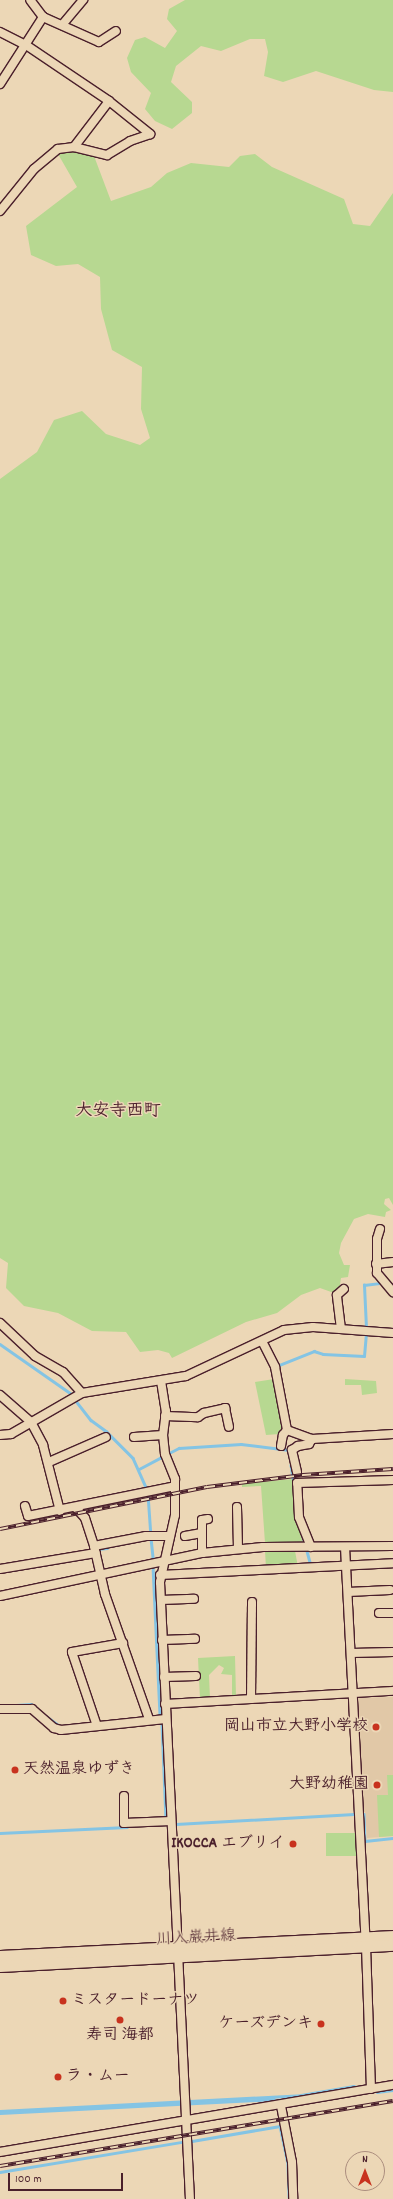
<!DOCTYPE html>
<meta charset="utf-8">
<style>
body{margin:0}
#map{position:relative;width:393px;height:2199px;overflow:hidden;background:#ecd7b6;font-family:Dekko,"Klee One",sans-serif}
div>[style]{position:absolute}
.built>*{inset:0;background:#e1c8a7}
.green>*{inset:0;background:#b7d891;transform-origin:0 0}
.stream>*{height:2.5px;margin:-1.25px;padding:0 1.25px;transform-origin:1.25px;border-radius:1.25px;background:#84c4e4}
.roads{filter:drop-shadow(1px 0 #4a1f2b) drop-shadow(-1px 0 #4a1f2b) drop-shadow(0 1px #4a1f2b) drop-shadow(0 -1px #4a1f2b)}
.street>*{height:8px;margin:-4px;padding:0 4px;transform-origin:4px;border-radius:4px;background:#ecd7b6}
.secondary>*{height:11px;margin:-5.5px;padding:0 5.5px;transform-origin:5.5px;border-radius:5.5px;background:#ecd7b6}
.rail>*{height:4px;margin-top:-2px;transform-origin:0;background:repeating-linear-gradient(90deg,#ecd7b6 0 8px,#4a1f2b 0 16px);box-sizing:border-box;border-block:1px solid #4a1f2b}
.dots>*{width:11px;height:11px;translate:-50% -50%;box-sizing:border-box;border:2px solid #ecd7b6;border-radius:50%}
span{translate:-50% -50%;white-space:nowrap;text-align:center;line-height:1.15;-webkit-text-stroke:3px #ecd7b6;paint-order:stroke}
.poi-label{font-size:16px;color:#4a1f2b;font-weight:700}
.right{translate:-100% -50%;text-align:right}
.left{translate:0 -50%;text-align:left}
.street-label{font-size:16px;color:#4a1f2b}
.neighbourhood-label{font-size:17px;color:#4a1f2b;font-weight:700}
.north{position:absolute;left:345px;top:2151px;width:40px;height:40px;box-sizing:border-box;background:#ecd7b6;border:1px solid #ab8d7e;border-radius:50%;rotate:0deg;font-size:11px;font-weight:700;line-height:16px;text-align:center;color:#4a1f2b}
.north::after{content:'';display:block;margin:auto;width:14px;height:18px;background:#c8321e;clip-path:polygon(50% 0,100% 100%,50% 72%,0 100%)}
.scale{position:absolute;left:8px;top:2173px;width:115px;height:18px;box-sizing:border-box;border:2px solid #4a1f2b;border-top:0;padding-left:5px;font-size:12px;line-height:14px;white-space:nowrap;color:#4a1f2b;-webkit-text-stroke:3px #ecd7b6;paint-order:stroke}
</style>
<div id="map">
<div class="built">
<i style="clip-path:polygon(393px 1697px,393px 1836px,367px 1838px,365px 1812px,362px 1812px,357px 1698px)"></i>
</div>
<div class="green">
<i style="clip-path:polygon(185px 0,393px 0,393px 92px,374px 90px,316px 71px,283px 82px,264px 76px,268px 52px,265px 39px,250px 39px,221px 51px,201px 46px,176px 66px,171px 82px,192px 102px,192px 113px,172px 129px,155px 121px,145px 109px,151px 93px,131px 72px,127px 58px,135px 40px,145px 37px,165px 48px,177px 31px,167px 19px,169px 9px)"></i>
<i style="clip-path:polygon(74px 151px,94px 156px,111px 201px,151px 187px,167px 173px,191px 163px,229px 167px,240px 156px,255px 154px,272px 167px,344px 199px,353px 224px,370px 226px,393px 193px,393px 1205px,389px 1198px,385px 1199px,384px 1204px,391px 1210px,386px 1212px,385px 1217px,368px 1214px,354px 1219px,341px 1243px,339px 1253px,344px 1265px,350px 1265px,348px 1277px,341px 1278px,339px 1291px,334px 1293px,320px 1288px,301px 1295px,277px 1313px,246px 1322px,172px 1358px,169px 1353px,158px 1350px,140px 1352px,126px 1332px,92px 1331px,58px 1313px,24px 1306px,6px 1288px,8px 1263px,0 1258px,0 479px,37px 452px,54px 420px,82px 411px,106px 434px,140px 445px,150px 438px,141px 409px,142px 367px,112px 350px,101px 309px,100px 277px,78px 264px,56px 266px,31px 255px,26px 226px,77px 187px,58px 154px)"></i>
<i style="clip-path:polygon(274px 1379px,283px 1429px,280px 1434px,266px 1435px,255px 1382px)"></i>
<i style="clip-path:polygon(345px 1379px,376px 1381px,377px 1393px,362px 1395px,361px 1385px,345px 1385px)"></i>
<i style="clip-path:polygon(292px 1479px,296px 1518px,303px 1543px,265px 1543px,261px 1486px,242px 1487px,242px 1484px)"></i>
<i style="clip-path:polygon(265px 1551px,295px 1551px,298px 1567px,266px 1568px)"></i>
<i style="clip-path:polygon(235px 1656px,236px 1696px,232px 1697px,232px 1675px,221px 1674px,224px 1668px,219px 1665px,209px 1675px,210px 1699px,200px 1699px,198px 1658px)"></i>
<i style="clip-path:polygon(387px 1775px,393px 1775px,393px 1836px,379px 1837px,377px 1795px,388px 1795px)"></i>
<i style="left:356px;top:1833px;width:23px;height:30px;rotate:90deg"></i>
</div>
<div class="stream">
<i style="left:366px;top:1328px;width:43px;rotate:-92.7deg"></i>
<i style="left:364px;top:1285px;width:17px;rotate:-7deg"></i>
<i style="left:0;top:1344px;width:89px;rotate:34.9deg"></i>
<i style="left:277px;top:1366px;width:40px;rotate:-22deg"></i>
<i style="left:314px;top:1351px;width:9px;rotate:18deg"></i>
<i style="left:323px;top:1354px;width:41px;rotate:2.8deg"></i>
<i style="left:364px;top:1356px;width:23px;rotate:-85deg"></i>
<i style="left:76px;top:1401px;width:24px;rotate:52deg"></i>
<i style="left:91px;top:1420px;width:19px;rotate:36deg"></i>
<i style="left:106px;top:1431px;width:38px;rotate:45deg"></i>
<i style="left:133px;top:1458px;width:34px;rotate:66deg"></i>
<i style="left:169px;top:1453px;width:11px;rotate:-27deg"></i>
<i style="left:179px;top:1448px;width:62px;rotate:-3.7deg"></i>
<i style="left:241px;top:1444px;width:48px;rotate:7.1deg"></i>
<i style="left:291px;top:1465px;width:19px;rotate:81deg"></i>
<i style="left:139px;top:1469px;width:27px;rotate:-28deg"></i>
<i style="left:148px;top:1494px;width:39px;rotate:86deg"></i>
<i style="left:303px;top:1536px;width:31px;rotate:75deg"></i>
<i style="left:151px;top:1538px;width:20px;rotate:84deg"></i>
<i style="left:98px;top:1549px;width:9px;rotate:-6deg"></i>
<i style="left:153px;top:1566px;width:150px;rotate:87.3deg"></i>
<i style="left:16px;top:1705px;width:15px;rotate:-4deg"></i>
<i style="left:31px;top:1704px;width:4px;rotate:45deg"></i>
<i style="left:46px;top:1716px;width:17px;rotate:36deg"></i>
<i style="left:152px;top:1724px;width:10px"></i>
<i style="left:162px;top:1724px;width:96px;rotate:87.6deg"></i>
<i style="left:364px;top:1814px;width:27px;rotate:88deg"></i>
<i style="left:365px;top:1841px;width:28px;rotate:-6deg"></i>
<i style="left:176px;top:1824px;width:178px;rotate:-3.2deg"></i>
<i style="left:0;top:1833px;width:127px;rotate:-2.7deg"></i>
<i style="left:377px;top:2092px;width:16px;rotate:-7deg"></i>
<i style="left:0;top:2111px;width:301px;rotate:-3deg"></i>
<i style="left:301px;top:2095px;width:53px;rotate:-9.8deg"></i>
<i style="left:353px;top:2086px;width:7px;rotate:16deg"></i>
<i style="left:0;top:2113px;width:274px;rotate:-2.9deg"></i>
<i style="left:192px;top:2141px;width:89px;rotate:-9.7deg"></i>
<i style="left:280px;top:2126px;width:40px;rotate:78deg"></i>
<i style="left:288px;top:2165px;width:32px;rotate:88deg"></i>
<i style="left:0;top:2172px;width:184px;rotate:-9.4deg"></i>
</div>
<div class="roads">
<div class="street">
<i style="left:43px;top:17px;width:61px;rotate:24.1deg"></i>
<i style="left:99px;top:42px;width:20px;rotate:-33deg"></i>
<i style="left:62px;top:25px;width:33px;rotate:-50deg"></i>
<i style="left:0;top:32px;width:29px;rotate:27deg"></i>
<i style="left:26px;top:45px;width:100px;rotate:34deg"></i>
<i style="left:109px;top:101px;width:53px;rotate:38.8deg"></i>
<i style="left:0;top:84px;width:80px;rotate:-57.3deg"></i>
<i style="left:43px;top:17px;width:21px;rotate:-127deg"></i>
<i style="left:74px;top:147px;width:58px;rotate:-52.7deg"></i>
<i style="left:0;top:211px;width:54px;rotate:-51deg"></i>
<i style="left:34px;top:169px;width:31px;rotate:-40deg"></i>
<i style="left:58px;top:149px;width:16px;rotate:-7deg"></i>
<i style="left:74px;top:147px;width:34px;rotate:14deg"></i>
<i style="left:107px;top:155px;width:27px;rotate:-31deg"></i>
<i style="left:130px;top:141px;width:21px;rotate:-19deg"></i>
<i style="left:380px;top:1229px;width:10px;rotate:107deg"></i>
<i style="left:377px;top:1239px;width:34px;rotate:90deg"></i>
<i style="left:377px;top:1273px;width:25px;rotate:50deg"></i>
<i style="left:376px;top:1264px;width:17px;rotate:-7deg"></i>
<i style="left:0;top:1323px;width:48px;rotate:43.3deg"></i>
<i style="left:35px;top:1356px;width:32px;rotate:30deg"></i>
<i style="left:63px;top:1372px;width:28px;rotate:48deg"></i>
<i style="left:341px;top:1329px;width:34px;rotate:-97deg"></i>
<i style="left:337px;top:1295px;width:9px;rotate:-41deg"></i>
<i style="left:262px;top:1341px;width:29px;rotate:63deg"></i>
<i style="left:275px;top:1367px;width:64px;rotate:79.2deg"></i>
<i style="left:287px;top:1430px;width:27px;rotate:20deg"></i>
<i style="left:312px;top:1439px;width:81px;rotate:-3.5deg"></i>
<i style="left:161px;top:1381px;width:30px;rotate:81deg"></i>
<i style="left:166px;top:1411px;width:24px;rotate:97deg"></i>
<i style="left:163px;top:1435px;width:19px;rotate:84deg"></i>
<i style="left:165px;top:1454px;width:27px;rotate:68deg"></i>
<i style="left:175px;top:1479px;width:36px;rotate:90deg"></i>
<i style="left:175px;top:1515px;width:69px;rotate:102.6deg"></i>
<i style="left:160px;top:1582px;width:618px;rotate:87.22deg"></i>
<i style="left:0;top:1395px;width:41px;rotate:41.1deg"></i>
<i style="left:31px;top:1422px;width:26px;rotate:62deg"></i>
<i style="left:43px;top:1445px;width:68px;rotate:75.6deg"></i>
<i style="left:165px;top:1416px;width:33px;rotate:2deg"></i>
<i style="left:198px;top:1417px;width:7px;rotate:-34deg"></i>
<i style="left:204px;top:1413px;width:22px;rotate:-13deg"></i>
<i style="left:225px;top:1408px;width:19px;rotate:78deg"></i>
<i style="left:0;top:1435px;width:11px;rotate:-5deg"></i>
<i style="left:11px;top:1434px;width:82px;rotate:-30deg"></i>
<i style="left:82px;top:1393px;width:105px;rotate:-9.3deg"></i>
<i style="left:186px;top:1376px;width:108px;rotate:-25.1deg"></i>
<i style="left:284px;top:1330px;width:29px;rotate:-6deg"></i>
<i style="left:313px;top:1327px;width:80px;rotate:4.3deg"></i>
<i style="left:134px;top:1437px;width:29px;rotate:-4deg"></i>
<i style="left:281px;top:1446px;width:11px;rotate:-80deg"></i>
<i style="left:283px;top:1435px;width:6px;rotate:-51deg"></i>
<i style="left:49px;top:1462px;width:62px;rotate:-23.7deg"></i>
<i style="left:297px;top:1472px;width:23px;rotate:-103deg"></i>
<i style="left:292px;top:1450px;width:7px;rotate:-34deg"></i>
<i style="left:298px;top:1446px;width:11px;rotate:-10deg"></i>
<i style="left:309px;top:1444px;width:6px;rotate:-59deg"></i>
<i style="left:25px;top:1506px;width:10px;rotate:73deg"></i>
<i style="left:28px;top:1516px;width:150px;rotate:-11.5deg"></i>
<i style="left:237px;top:1507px;width:42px;rotate:88.6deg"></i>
<i style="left:76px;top:1508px;width:13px;rotate:48deg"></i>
<i style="left:85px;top:1518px;width:29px;rotate:72deg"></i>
<i style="left:185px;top:1536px;width:17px;rotate:-10deg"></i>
<i style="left:311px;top:1547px;width:32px;rotate:-112deg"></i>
<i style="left:299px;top:1517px;width:34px;rotate:-93deg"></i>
<i style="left:297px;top:1483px;width:96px;rotate:-1.8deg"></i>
<i style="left:345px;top:1547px;width:400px;rotate:87deg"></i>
<i style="left:366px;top:1946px;width:143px;rotate:88deg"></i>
<i style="left:202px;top:1553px;width:33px;rotate:-90deg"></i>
<i style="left:202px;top:1520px;width:6px;rotate:-9deg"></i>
<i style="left:0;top:1569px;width:97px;rotate:-9.5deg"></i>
<i style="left:160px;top:1575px;width:233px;rotate:-2.9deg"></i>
<i style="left:348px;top:1592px;width:42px;rotate:-2.7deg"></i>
<i style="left:0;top:1596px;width:207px;rotate:-12deg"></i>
<i style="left:202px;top:1553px;width:61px;rotate:-5.6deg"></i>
<i style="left:263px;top:1547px;width:130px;rotate:-0.4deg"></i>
<i style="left:161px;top:1600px;width:33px;rotate:-2deg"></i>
<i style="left:379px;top:1613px;width:14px"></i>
<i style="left:162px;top:1640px;width:33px;rotate:-2deg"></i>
<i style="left:351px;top:1653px;width:42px;rotate:-1.4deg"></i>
<i style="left:164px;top:1677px;width:32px;rotate:-2deg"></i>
<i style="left:251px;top:1699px;width:97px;rotate:-89.4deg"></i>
<i style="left:165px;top:1704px;width:228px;rotate:-3.3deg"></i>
<i style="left:0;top:1709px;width:32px"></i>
<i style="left:32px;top:1709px;width:29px;rotate:41deg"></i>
<i style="left:54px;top:1728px;width:7px;rotate:16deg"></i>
<i style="left:61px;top:1730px;width:105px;rotate:-6deg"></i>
<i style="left:149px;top:1719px;width:133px;rotate:-109.4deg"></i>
<i style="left:105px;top:1594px;width:49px;rotate:-102.9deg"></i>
<i style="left:94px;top:1546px;width:53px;rotate:-10.9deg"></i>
<i style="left:146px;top:1536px;width:24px"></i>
<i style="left:97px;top:1726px;width:78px;rotate:-108.7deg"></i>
<i style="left:72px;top:1652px;width:52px;rotate:-10deg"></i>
<i style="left:124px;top:1796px;width:27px;rotate:90deg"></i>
<i style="left:124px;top:1823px;width:47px;rotate:-2.4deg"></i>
<i style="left:281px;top:2106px;width:57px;rotate:78.9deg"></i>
<i style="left:292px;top:2162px;width:37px;rotate:88deg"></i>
<i style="left:0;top:2152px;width:399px;rotate:-9.7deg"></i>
</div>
<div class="secondary">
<i style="left:0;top:1956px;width:394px;rotate:-2.9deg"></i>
<i style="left:0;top:1966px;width:394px;rotate:-3.1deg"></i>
</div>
</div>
<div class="rail">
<i style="left:0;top:1529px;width:211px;rotate:-11.5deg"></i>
<i style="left:207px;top:1487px;width:97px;rotate:-7.1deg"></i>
<i style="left:303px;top:1475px;width:90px;rotate:-3.8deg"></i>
<i style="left:0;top:2166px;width:398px;rotate:-9.4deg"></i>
</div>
<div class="dots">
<i style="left:376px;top:1727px;background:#c8321e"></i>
<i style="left:15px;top:1770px;background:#c8321e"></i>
<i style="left:377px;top:1785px;background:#c8321e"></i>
<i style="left:293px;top:1844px;background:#c8321e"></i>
<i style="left:63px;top:2001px;background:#c8321e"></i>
<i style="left:120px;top:2020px;background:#c8321e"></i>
<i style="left:321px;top:2024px;background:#c8321e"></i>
<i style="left:58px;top:2077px;background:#c8321e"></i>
</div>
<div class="poi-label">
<span class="right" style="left:368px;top:1727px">岡山市立大野小学校</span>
<span class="left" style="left:23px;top:1770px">天然温泉ゆずき</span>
<span class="right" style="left:369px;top:1785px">大野幼稚園</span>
<span class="right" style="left:285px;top:1844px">IKOCCA エブリイ</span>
<span class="left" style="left:71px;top:2001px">ミスタードーナツ</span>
<span class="right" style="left:313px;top:2024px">ケーズデンキ</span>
<span style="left:120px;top:2036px">寿司 海都</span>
<span class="left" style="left:66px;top:2077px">ラ・ムー</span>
</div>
<div class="street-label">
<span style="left:196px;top:1939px;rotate:-3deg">川入巌井線</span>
</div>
<div class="neighbourhood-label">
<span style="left:118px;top:1113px">大安寺西町</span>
</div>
<div class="north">N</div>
<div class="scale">100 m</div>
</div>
